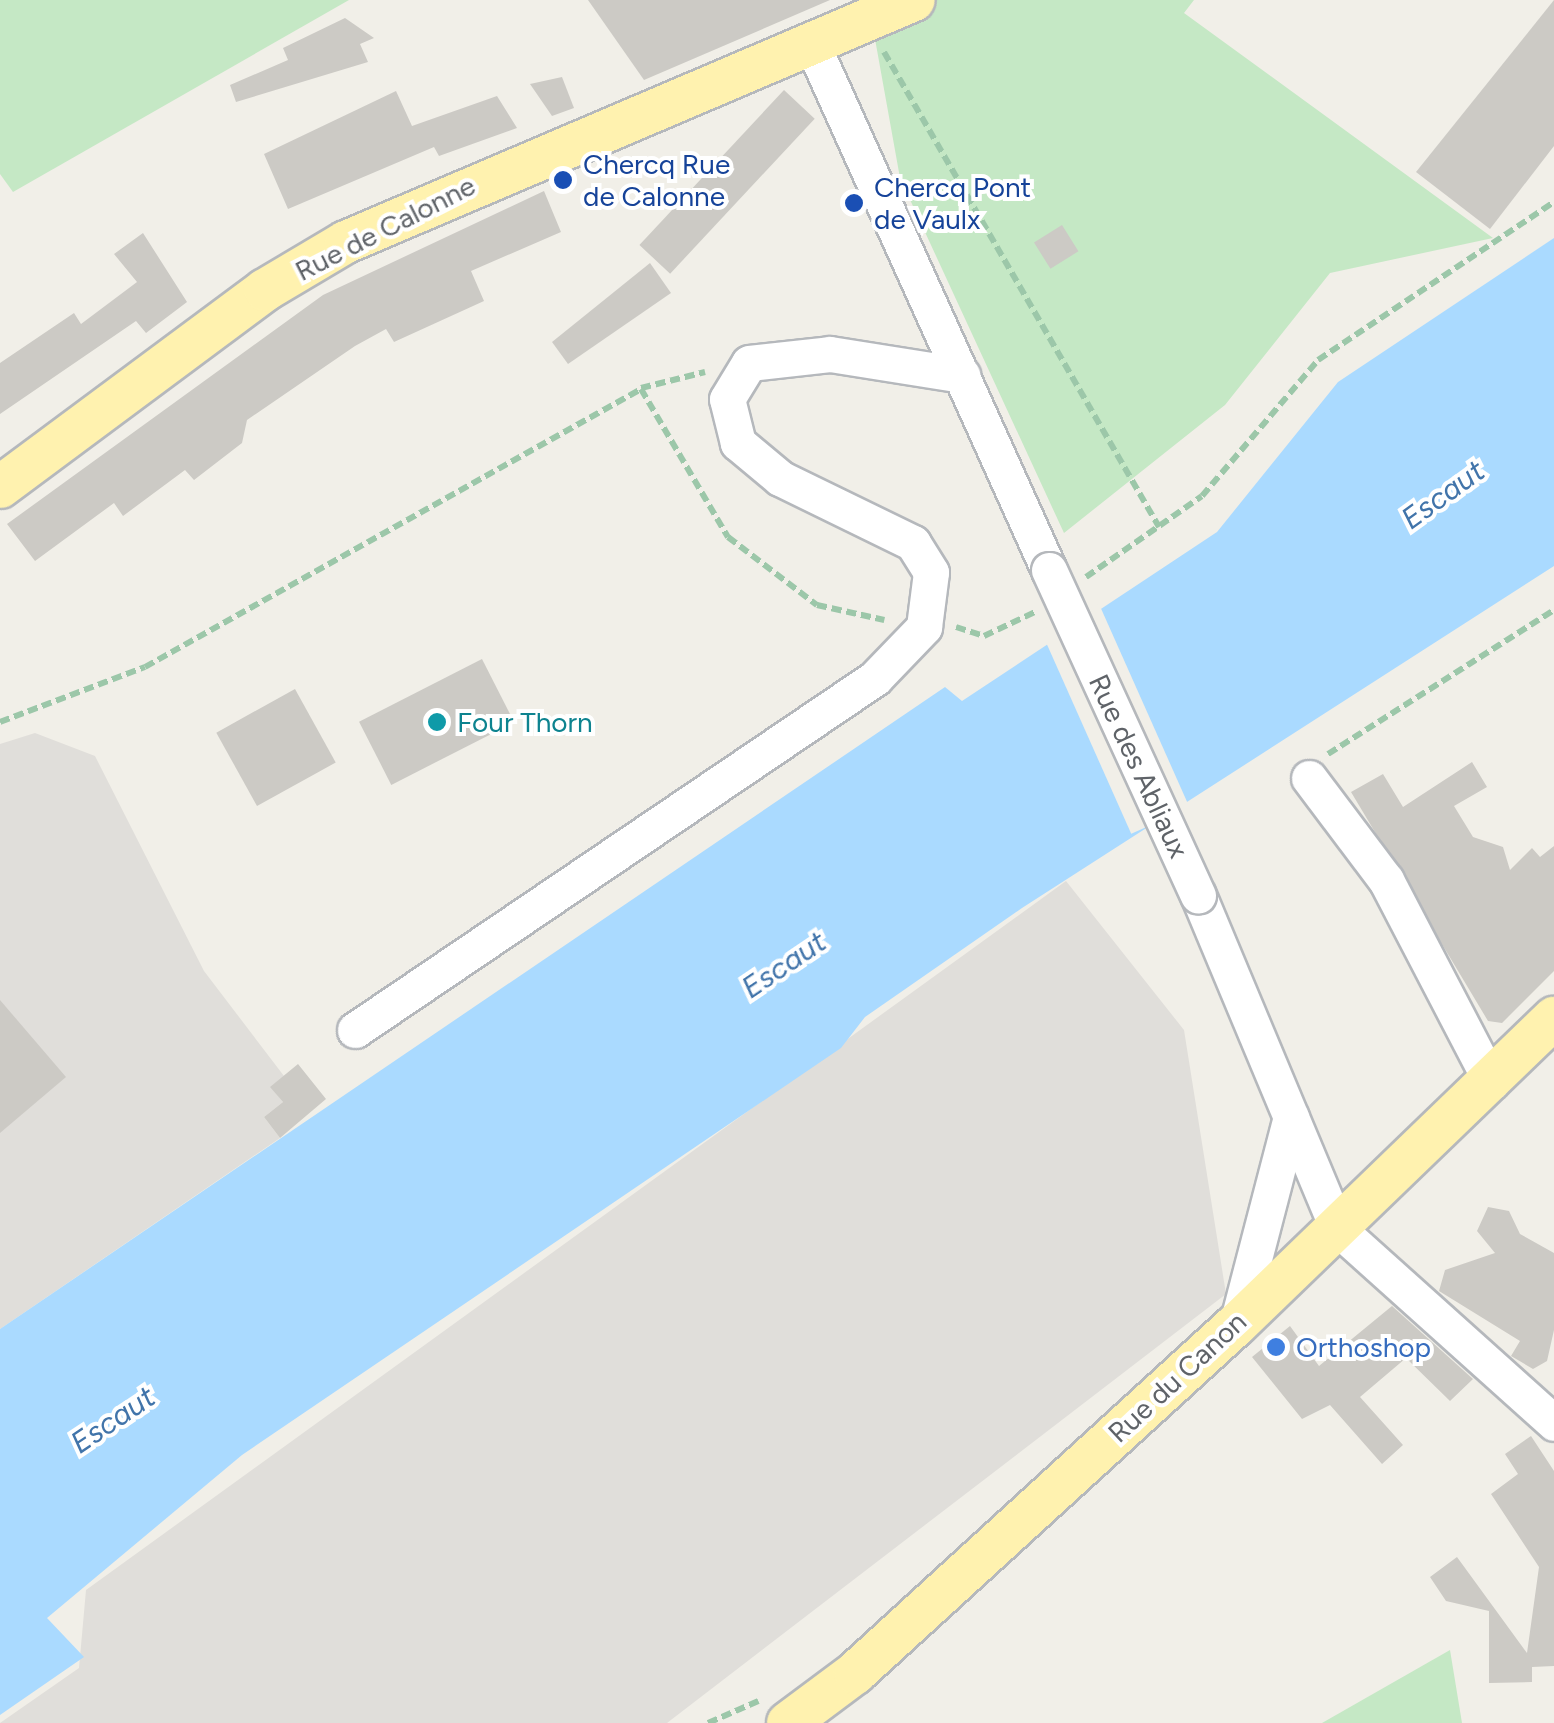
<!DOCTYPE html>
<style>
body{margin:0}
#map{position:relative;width:1554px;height:1723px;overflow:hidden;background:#f1efe8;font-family:Figtree,sans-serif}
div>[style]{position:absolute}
.industrial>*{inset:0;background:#e0deda}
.green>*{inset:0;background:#c5e8c5}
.water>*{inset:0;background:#aadaff}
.pier>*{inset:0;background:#f1efe8;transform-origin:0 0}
.building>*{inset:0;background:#cccac5;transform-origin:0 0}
.path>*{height:6px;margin-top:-3px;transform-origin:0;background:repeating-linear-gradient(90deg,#9cc7a9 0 10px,transparent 0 15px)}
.roads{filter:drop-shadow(2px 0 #b5b8bc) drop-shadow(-2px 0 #b5b8bc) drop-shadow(0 2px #b5b8bc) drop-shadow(0 -2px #b5b8bc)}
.minor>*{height:35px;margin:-17.5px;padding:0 17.5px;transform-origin:17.5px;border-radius:17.5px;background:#fff}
.major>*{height:42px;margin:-21px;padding:0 21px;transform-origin:21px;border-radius:21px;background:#fff2af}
.bridges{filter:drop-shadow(2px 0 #b5b8bc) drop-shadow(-2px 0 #b5b8bc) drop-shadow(0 2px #b5b8bc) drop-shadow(0 -2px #b5b8bc)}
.minor-bridge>*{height:35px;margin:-17.5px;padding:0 17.5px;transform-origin:17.5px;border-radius:17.5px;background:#fff}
.dots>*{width:28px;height:28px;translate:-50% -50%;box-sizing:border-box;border:5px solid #fff;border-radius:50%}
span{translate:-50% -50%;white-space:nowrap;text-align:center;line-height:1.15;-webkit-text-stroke:8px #fff;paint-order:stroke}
.transit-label{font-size:28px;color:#164399}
.left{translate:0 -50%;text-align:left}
.street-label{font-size:28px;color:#5f6368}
.culture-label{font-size:28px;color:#0d838f}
.shop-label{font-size:28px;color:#366cbe}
.water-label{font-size:30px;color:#4174aa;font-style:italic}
</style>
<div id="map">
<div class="industrial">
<i style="clip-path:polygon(35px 733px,95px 756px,204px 971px,284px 1076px,271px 1087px,283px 1102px,264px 1117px,280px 1138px,0 1329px,0 744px)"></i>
<i style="clip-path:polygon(1066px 881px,1184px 1030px,1226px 1294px,667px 1723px,0 1723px,79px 1668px,86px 1590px)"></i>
</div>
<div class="green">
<i style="clip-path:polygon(0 0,349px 0,13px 192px,0 174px)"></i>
<i style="clip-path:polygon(868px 0,1194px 0,1184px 13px,1493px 238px,1330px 273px,1225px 405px,1064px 533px,900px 178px)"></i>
<i style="clip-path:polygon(1450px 1650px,1462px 1723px,1322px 1723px)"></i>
</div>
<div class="water">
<i style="clip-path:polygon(1554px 238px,1554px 566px,1022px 908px,865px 1017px,841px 1048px,242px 1455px,47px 1618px,84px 1657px,0 1715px,0 1329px,945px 687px,962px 701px,1217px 532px,1338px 382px)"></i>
</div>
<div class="pier">
<i style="left:1099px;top:604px;width:223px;height:64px;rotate:66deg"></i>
</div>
<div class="building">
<i style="clip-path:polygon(588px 0,830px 0,644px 80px)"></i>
<i style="clip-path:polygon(1554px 0,1554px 146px,1490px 229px,1416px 172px)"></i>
<i style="clip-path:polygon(345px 18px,374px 38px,360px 44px,368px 62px,236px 102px,230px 85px,288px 60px,283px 48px)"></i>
<i style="clip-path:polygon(562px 77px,574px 108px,552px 116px,530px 84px)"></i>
<i style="left:784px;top:90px;width:42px;height:212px;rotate:43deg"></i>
<i style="clip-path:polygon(396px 91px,412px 126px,497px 96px,517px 128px,439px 156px,434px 147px,288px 209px,264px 154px)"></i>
<i style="clip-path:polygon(544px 191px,561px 232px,471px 271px,484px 301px,394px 342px,386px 329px,355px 346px,247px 420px,242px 443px,194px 480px,185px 470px,123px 516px,114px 503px,35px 561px,7px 524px,323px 295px)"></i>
<i style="left:1062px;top:225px;width:31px;height:33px;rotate:58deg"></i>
<i style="clip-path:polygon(143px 233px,187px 302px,146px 333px,136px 321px,0 414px,0 363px,74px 313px,81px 324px,137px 282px,114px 254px)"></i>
<i style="clip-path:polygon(650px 263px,671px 293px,568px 364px,552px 342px)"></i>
<i style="left:482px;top:659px;width:71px;height:138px;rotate:63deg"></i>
<i style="left:295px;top:689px;width:84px;height:90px;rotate:61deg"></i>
<i style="clip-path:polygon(1472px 762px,1487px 787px,1454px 806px,1473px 837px,1503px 847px,1510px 870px,1532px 848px,1540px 857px,1554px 846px,1554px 971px,1502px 1023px,1488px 1021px,1351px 792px,1383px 774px,1403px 807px)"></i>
<i style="clip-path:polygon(0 1000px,66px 1077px,0 1133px)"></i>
<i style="clip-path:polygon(298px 1064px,326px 1099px,280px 1138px,264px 1117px,283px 1102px,270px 1087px)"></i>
<i style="clip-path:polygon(1488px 1207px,1509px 1211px,1520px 1234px,1554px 1253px,1554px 1330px,1547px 1361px,1533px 1369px,1511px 1356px,1520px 1341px,1439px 1291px,1445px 1270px,1495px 1253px,1477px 1231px)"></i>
<i style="clip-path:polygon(1392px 1306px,1473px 1379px,1450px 1401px,1406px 1358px,1360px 1397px,1403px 1445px,1382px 1464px,1330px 1405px,1302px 1419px,1252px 1357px,1290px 1326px,1319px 1366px)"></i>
<i style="clip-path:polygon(1531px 1436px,1554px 1471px,1554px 1666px,1532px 1667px,1532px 1682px,1489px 1683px,1489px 1611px,1446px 1601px,1430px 1577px,1457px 1557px,1527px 1653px,1539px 1567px,1491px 1494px,1518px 1474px,1505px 1454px)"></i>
</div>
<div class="path">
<i style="left:884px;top:52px;width:549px;rotate:59.93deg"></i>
<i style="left:641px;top:388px;width:66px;rotate:-14deg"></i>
<i style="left:1086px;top:577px;width:141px;rotate:-34.9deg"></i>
<i style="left:1202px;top:496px;width:179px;rotate:-49.5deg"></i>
<i style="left:1318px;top:360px;width:284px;rotate:-33.8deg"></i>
<i style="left:956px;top:627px;width:29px;rotate:18deg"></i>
<i style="left:984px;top:636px;width:56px;rotate:-25.2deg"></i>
<i style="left:0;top:722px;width:155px;rotate:-20.8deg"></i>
<i style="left:145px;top:667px;width:569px;rotate:-29.27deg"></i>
<i style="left:641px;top:389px;width:172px;rotate:59.6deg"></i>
<i style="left:728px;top:537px;width:112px;rotate:37.4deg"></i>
<i style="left:817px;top:605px;width:69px;rotate:12.6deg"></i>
<i style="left:1328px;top:754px;width:268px;rotate:-32.5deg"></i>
<i style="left:708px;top:1723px;width:55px;rotate:-23.7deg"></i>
</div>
<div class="roads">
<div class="minor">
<i style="left:811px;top:42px;width:579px;rotate:65.74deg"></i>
<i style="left:1309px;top:778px;width:128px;rotate:53deg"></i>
<i style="left:1386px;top:880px;width:228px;rotate:62.5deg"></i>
<i style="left:1198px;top:895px;width:361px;rotate:67.3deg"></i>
<i style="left:1337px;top:1228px;width:292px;rotate:41.9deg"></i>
<i style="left:355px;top:1030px;width:628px;rotate:-34.09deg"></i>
<i style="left:875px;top:678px;width:71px;rotate:-46.1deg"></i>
<i style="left:924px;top:627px;width:55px;rotate:-82.7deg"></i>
<i style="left:931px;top:572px;width:34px;rotate:-122deg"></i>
<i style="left:913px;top:543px;width:148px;rotate:-154deg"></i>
<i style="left:780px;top:478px;width:55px;rotate:-140.2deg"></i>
<i style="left:738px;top:443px;width:45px;rotate:-104deg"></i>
<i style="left:727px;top:399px;width:42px;rotate:-58.6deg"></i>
<i style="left:749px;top:363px;width:81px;rotate:-6.3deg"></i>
<i style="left:830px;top:354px;width:134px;rotate:9deg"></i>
<i style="left:1237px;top:1324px;width:214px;rotate:-75.4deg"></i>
</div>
<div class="major">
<i style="left:0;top:487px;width:330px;rotate:-36.6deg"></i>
<i style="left:265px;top:290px;width:94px;rotate:-30.7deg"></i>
<i style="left:346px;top:242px;width:617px;rotate:-23.08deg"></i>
<i style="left:788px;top:1723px;width:84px;rotate:-36.7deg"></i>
<i style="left:855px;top:1673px;width:517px;rotate:-42.42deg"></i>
<i style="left:1237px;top:1324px;width:441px;rotate:-44deg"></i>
</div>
</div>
<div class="bridges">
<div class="minor-bridge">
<i style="left:1049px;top:570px;width:358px;rotate:65.4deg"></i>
</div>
</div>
<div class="dots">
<i style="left:563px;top:180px;background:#1a4fb4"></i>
<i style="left:854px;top:203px;background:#1a4fb4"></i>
<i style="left:437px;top:722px;background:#0f9aa8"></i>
<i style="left:1276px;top:1347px;background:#3f7fe0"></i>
</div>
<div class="transit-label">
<span class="left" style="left:583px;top:180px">Chercq Rue<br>de Calonne</span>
<span class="left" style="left:874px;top:203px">Chercq Pont<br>de Vaulx</span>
</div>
<div class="street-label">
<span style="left:385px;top:228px;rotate:-27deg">Rue de Calonne</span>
<span style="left:1139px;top:766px;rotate:65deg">Rue des Abliaux</span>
<span style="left:1177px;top:1377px;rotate:-43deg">Rue du Canon</span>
</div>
<div class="culture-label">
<span class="left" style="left:457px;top:722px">Four Thorn</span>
</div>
<div class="shop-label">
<span class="left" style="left:1296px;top:1347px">Orthoshop</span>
</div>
<div class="water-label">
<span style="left:1443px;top:495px;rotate:-36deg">Escaut</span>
<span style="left:784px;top:965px;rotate:-34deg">Escaut</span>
<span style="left:113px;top:1420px;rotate:-34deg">Escaut</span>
</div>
</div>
